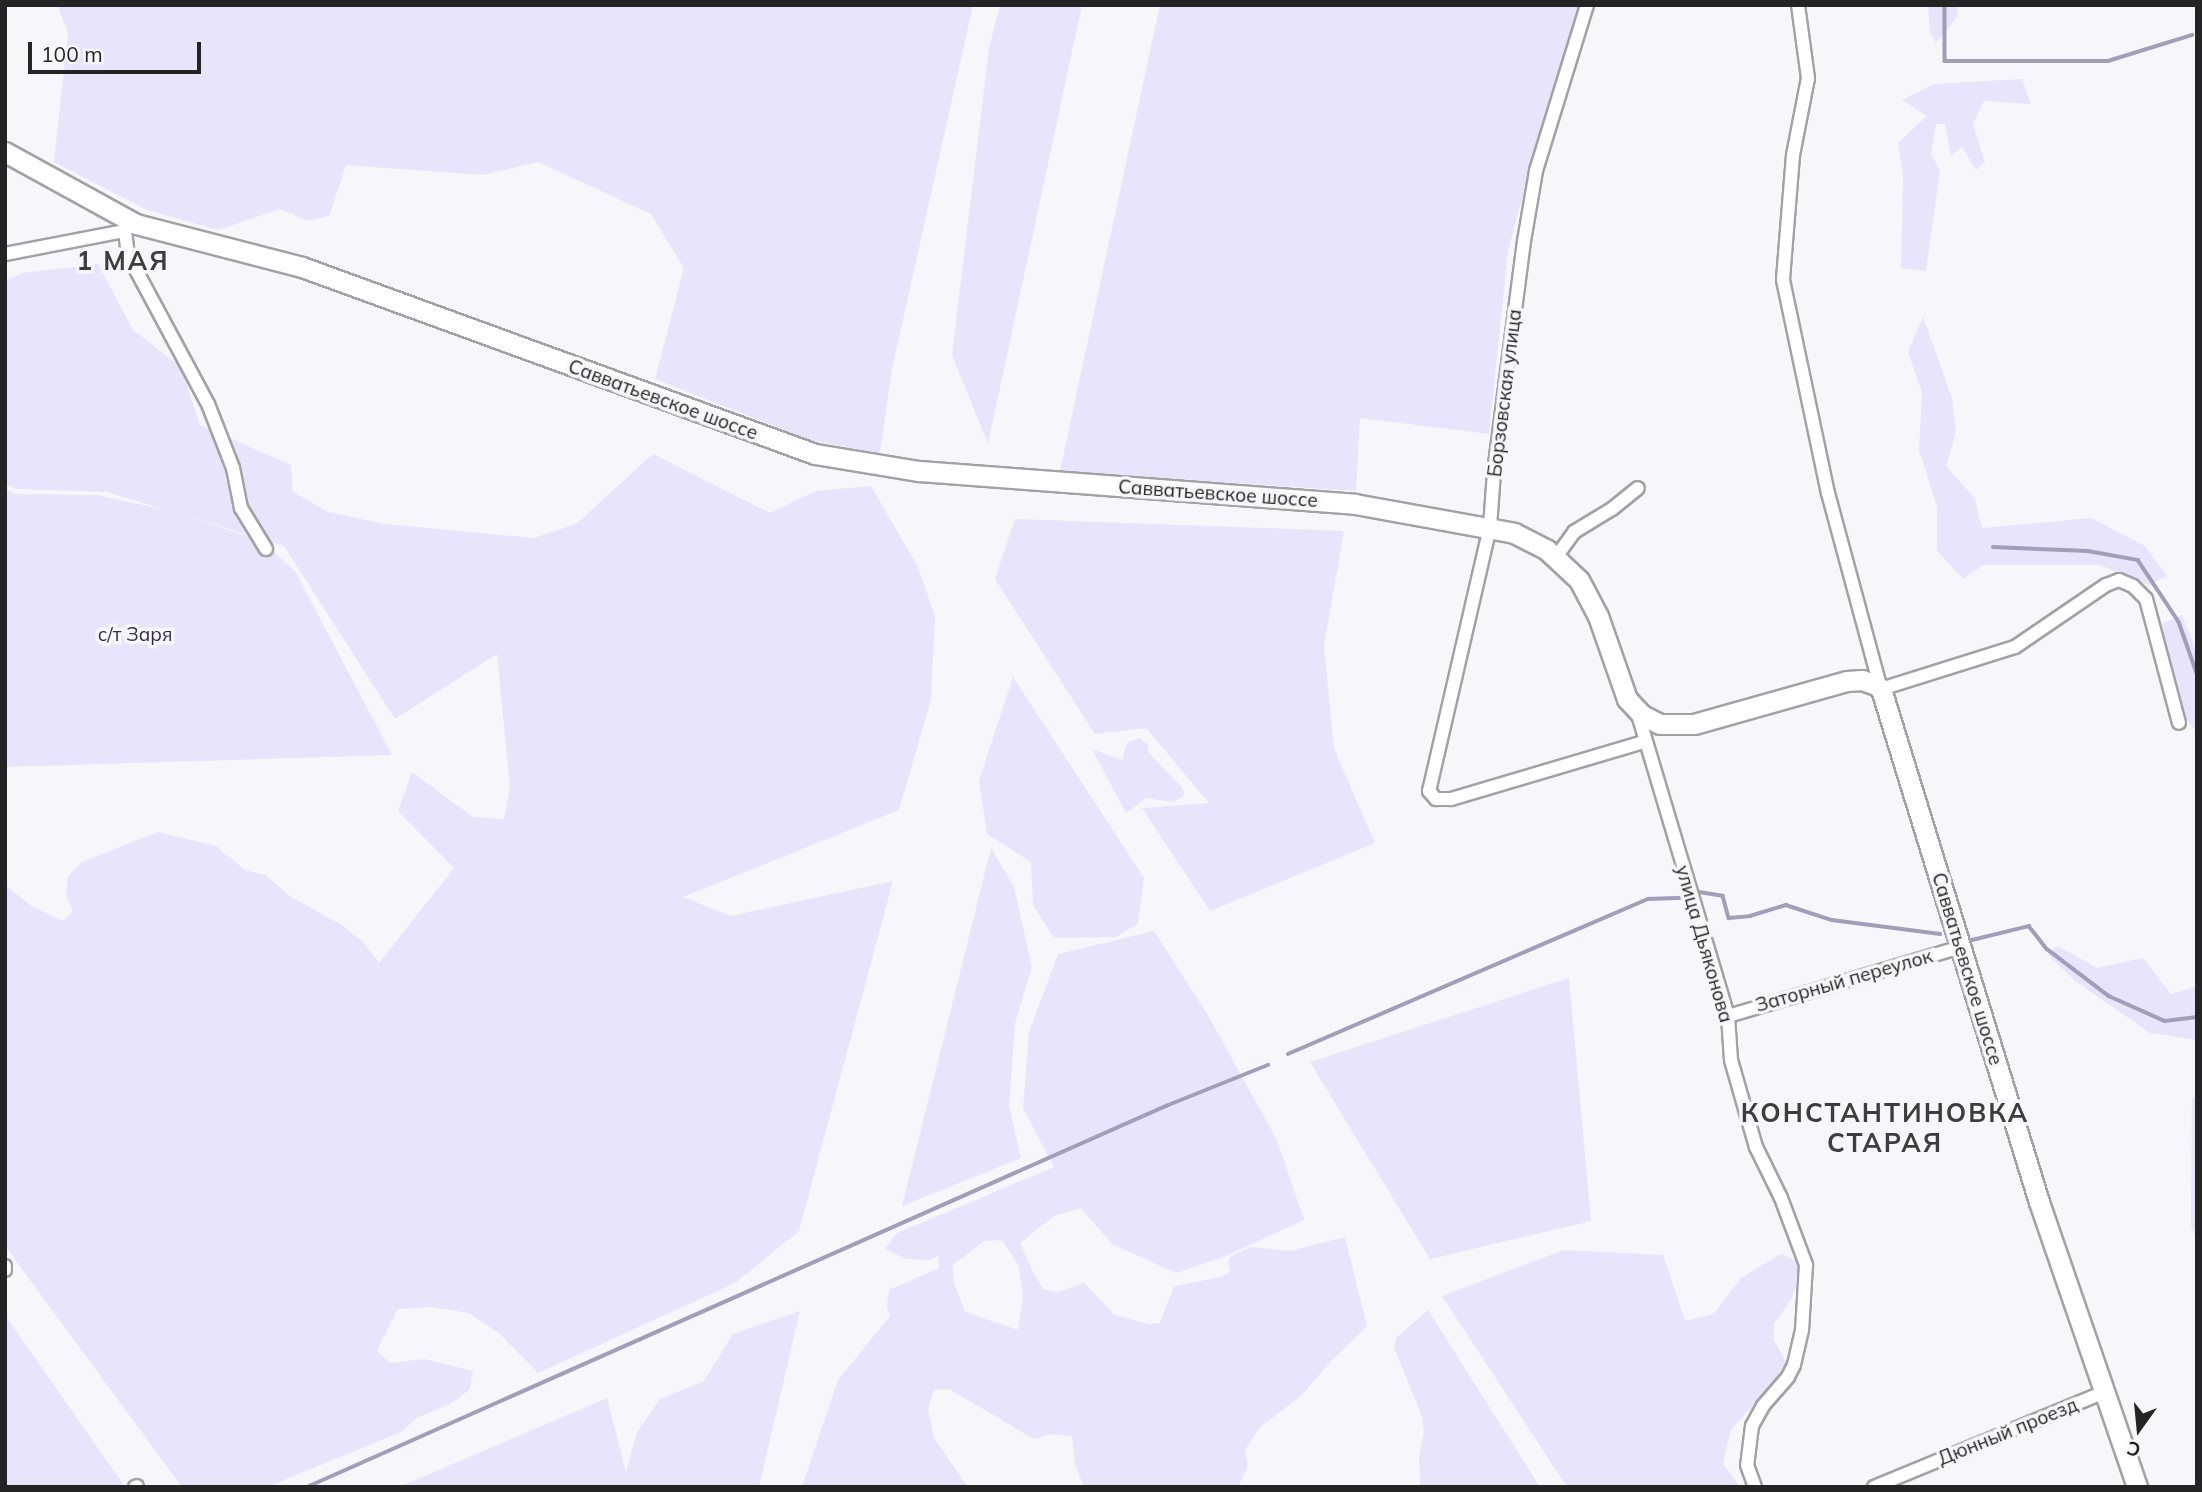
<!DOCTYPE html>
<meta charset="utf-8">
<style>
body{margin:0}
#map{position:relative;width:2202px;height:1492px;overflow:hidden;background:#f7f6fa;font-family:Mulish,sans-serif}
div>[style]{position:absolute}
.green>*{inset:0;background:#e8e4fb}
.stream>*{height:3.5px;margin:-1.75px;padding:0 1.75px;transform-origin:1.75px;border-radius:1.75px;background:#a29db9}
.roads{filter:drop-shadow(2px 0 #a2a1a4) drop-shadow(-2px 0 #a2a1a4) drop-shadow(0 2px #a2a1a4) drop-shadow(0 -2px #a2a1a4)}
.minor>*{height:12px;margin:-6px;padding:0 6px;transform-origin:6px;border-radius:6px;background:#fff}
.primary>*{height:19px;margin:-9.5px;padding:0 9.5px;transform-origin:9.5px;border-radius:9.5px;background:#fff}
span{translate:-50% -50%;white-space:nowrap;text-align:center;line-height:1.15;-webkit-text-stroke:7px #f7f6fa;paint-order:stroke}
.street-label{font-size:19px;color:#242425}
.park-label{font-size:19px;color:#342a52}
.district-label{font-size:26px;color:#3d3d3f;font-weight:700;letter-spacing:2px}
.frame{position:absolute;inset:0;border:7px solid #242425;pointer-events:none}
.north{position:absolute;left:2104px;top:1394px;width:70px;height:70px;-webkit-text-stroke:5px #f7f6fa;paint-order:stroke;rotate:195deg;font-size:19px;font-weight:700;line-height:28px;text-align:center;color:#242425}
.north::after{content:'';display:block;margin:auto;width:24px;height:32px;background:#242425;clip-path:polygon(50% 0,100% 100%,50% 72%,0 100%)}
.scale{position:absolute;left:28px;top:42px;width:173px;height:32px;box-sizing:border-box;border:4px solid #242425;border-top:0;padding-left:9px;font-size:21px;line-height:24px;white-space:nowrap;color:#242425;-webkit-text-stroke:5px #f7f6fa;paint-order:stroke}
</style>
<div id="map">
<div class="green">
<i style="clip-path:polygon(57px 5px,973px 5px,892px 369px,880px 453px,810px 440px,655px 379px,684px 268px,651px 214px,538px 162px,483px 175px,346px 165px,329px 216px,307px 221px,280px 209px,218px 230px,147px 210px,54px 162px,68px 32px)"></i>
<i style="clip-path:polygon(1000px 5px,1082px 5px,988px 444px,952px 355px,989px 48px)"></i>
<i style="clip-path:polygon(1160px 5px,1585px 5px,1577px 64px,1544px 117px,1508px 251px,1489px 434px,1360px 418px,1356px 491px,1060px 471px)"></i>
<i style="clip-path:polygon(1928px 5px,1958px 5px,1957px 17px,1936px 43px,1930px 32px)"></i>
<i style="clip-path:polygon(2022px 79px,2031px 104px,1984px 101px,1973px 124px,1985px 162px,1976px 170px,1962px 147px,1951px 156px,1945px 124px,1936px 124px,1931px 154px,1940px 170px,1926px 271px,1901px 268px,1903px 177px,1898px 143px,1927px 116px,1902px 100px,1934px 84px)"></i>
<i style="clip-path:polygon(98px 264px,133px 330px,181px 367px,200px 425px,291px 465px,293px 492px,328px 512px,385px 524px,534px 538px,576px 524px,653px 454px,770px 513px,816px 491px,871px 486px,918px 567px,935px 617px,931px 699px,899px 810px,683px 897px,731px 916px,893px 881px,799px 1231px,735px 1283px,538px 1373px,500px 1334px,469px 1313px,432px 1307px,398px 1309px,377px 1351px,391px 1363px,424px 1359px,473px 1371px,470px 1389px,452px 1403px,417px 1418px,401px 1432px,267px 1487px,182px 1487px,5px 1246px,5px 885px,33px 907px,63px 921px,73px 911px,66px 895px,68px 876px,82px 862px,158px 832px,216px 846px,245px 870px,266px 875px,291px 897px,342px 925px,363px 942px,379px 963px,454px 868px,398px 811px,412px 772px,473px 817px,504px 819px,510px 788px,497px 654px,395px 719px,284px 546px,171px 511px,262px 541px,295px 571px,392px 755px,5px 767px,5px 489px,15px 494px,96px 495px,166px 510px,107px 492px,16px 489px,5px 484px,5px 281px,23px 273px)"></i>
<i style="clip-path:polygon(1923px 317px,1952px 398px,1956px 432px,1946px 466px,1975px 499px,1982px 528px,2091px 518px,2145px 546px,2167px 576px,2148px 585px,2100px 565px,1983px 565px,1963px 579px,1937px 551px,1937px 506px,1919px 450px,1922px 392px,1908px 352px)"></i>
<i style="clip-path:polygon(1015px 519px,1344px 531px,1324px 646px,1334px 749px,1375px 843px,1210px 911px,1142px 808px,1209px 803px,1146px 728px,1095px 734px,995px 579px)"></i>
<i style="clip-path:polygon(2182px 615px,2197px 653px,2197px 732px,2177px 708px,2162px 624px)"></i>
<i style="clip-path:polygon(1013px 677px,1144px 878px,1138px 924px,1116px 937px,1054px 938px,1033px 905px,1031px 862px,987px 834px,979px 781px)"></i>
<i style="clip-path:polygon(1140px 738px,1148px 745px,1149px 753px,1183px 788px,1184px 795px,1174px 802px,1146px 798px,1126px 813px,1092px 749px,1122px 760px,1127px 743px)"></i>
<i style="clip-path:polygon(991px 848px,1014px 887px,1032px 967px,1015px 1023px,1009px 1106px,1021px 1158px,902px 1206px)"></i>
<i style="clip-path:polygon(evenodd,1154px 931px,1209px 1017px,1277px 1140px,1304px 1220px,1226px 1256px,1176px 1273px,1112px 1244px,1081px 1208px,1054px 1216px,1020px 1243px,1033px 1272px,1043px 1289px,1058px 1292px,1084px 1283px,1115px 1315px,1149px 1324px,1160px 1323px,1174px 1286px,1221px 1277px,1230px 1272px,1228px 1262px,1231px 1256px,1251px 1247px,1291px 1251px,1345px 1237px,1367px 1326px,1330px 1362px,1302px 1395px,1260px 1427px,1245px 1450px,1248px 1466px,1238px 1487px,1084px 1487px,1075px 1464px,1072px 1436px,1053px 1434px,1034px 1439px,949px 1389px,934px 1390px,928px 1409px,934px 1438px,968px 1487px,802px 1487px,838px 1380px,890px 1316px,887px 1306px,889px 1290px,939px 1268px,938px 1256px,929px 1260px,907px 1259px,885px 1249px,897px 1233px,1054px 1167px,1023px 1108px,1029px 1032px,1058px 954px,1154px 931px,1002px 1240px,1019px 1266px,1023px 1298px,1018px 1330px,965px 1312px,954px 1282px,953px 1265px,984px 1241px,1002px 1240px)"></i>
<i style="clip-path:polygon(2058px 946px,2097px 968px,2143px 958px,2171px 994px,2197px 986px,2197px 1040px,2150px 1033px,2074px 980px,2047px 954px)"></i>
<i style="clip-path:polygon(1569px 978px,1591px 1221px,1430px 1259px,1310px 1062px)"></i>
<i style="clip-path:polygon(2197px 1095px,2197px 1242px,2191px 1225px,2192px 1099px)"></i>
<i style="clip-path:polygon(1564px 1250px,1663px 1255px,1685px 1321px,1714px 1314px,1741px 1278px,1781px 1254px,1803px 1264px,1792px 1298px,1774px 1324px,1774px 1340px,1786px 1362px,1773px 1383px,1731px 1430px,1723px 1463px,1740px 1487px,1567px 1487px,1442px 1296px)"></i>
<i style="clip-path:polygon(1428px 1310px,1540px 1487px,1420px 1487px,1419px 1457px,1424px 1432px,1421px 1413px,1394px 1348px,1396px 1338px)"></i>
<i style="clip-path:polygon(800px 1311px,759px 1487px,399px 1487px,607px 1398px,626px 1472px,637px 1432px,660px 1399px,704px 1381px,733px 1334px)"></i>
<i style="clip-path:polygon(5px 1315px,125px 1487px,5px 1487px)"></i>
</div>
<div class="stream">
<i style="left:1945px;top:5px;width:56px;rotate:90deg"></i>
<i style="left:1945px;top:61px;width:163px"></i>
<i style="left:2108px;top:61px;width:88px;rotate:-17.2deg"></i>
<i style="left:1993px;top:547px;width:95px;rotate:2.4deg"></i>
<i style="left:2088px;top:551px;width:51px;rotate:10.2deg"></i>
<i style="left:2138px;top:560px;width:74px;rotate:56.5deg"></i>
<i style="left:2179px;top:622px;width:54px;rotate:70.6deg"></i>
<i style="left:1699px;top:892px;width:24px;rotate:9deg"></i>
<i style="left:1723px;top:896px;width:23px;rotate:75deg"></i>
<i style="left:1729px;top:918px;width:21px;rotate:-5deg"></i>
<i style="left:1750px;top:916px;width:38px;rotate:-17deg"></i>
<i style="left:1786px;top:905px;width:48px;rotate:18.1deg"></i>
<i style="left:1832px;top:920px;width:109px;rotate:7.4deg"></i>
<i style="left:1968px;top:941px;width:63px;rotate:-13.8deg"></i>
<i style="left:2029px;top:926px;width:29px;rotate:52deg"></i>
<i style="left:2047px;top:949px;width:78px;rotate:37.2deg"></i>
<i style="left:2109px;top:996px;width:61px;rotate:24.1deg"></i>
<i style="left:2165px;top:1021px;width:32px;rotate:-7deg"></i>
<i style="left:1288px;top:1054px;width:392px;rotate:-23.3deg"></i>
<i style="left:1648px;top:899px;width:36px;rotate:-2deg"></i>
<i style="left:307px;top:1487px;width:940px;rotate:-23.92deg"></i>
<i style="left:1166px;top:1106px;width:110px;rotate:-21.9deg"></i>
</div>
<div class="roads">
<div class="minor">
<i style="left:1587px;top:5px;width:174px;rotate:107.1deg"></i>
<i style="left:1536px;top:171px;width:71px;rotate:99.7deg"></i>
<i style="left:1524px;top:241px;width:233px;rotate:97.4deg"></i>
<i style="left:1494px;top:472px;width:55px;rotate:94.2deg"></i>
<i style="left:1490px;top:527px;width:271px;rotate:103deg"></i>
<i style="left:1429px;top:791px;width:11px;rotate:49deg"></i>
<i style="left:1436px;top:799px;width:15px"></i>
<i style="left:1451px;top:799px;width:201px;rotate:-16.5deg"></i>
<i style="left:1798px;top:5px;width:74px;rotate:82.2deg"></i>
<i style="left:1808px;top:78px;width:78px;rotate:101deg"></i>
<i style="left:1793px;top:155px;width:125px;rotate:94.6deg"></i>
<i style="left:1783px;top:280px;width:218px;rotate:78.1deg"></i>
<i style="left:1828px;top:493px;width:203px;rotate:74.9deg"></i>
<i style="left:1881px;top:689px;width:140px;rotate:-17.4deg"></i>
<i style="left:2015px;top:647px;width:110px;rotate:-34.3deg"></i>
<i style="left:2106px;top:585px;width:14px;rotate:-21deg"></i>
<i style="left:2119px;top:580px;width:15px;rotate:23deg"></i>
<i style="left:2133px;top:586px;width:18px;rotate:45deg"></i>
<i style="left:2146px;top:599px;width:128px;rotate:75.1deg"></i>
<i style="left:125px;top:231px;width:24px;rotate:83deg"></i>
<i style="left:128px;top:255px;width:169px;rotate:61.8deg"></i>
<i style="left:208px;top:404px;width:69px;rotate:68.7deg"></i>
<i style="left:233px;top:468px;width:41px;rotate:78.7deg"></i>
<i style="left:241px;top:508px;width:48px;rotate:58.6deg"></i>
<i style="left:5px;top:254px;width:122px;rotate:-10.9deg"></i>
<i style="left:125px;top:231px;width:7px;rotate:-56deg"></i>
<i style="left:1556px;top:557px;width:31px;rotate:-54deg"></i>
<i style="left:1574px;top:532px;width:44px;rotate:-31.2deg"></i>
<i style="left:1612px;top:509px;width:33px;rotate:-39deg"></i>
<i style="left:1637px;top:711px;width:318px;rotate:73.4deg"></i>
<i style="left:1728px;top:1016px;width:44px;rotate:86.1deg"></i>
<i style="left:1731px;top:1060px;width:91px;rotate:74deg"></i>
<i style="left:1756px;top:1147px;width:57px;rotate:63.9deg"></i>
<i style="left:1781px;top:1198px;width:72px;rotate:69.5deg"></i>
<i style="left:1806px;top:1265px;width:65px;rotate:93.5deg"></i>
<i style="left:1802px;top:1330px;width:36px;rotate:103deg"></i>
<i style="left:1794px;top:1365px;width:13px;rotate:117deg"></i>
<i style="left:1788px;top:1377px;width:38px;rotate:131deg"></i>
<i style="left:1763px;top:1406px;width:23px;rotate:119deg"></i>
<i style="left:1752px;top:1426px;width:39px;rotate:97deg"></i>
<i style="left:1747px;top:1465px;width:23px;rotate:70deg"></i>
<i style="left:1728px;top:1016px;width:243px;rotate:-16.5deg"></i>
<i style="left:5px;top:1266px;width:4px;rotate:90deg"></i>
<i style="left:135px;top:1487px;width:2px;rotate:-27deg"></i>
<i style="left:1874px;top:1487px;width:247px;rotate:-22.4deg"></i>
</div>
<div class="primary">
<i style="left:5px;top:152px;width:149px;rotate:28.8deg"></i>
<i style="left:136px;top:224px;width:171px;rotate:14.5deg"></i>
<i style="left:302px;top:267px;width:546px;rotate:20.03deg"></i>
<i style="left:815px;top:454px;width:105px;rotate:9.3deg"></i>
<i style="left:919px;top:471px;width:437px;rotate:4.3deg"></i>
<i style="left:1355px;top:504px;width:162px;rotate:10.3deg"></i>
<i style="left:1514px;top:533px;width:37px;rotate:27deg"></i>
<i style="left:1547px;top:550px;width:44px;rotate:43.2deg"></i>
<i style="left:1579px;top:580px;width:41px;rotate:62.2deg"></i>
<i style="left:1598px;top:616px;width:88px;rotate:70.7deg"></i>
<i style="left:1627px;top:699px;width:22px;rotate:47deg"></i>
<i style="left:1642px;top:715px;width:20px;rotate:27deg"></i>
<i style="left:1660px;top:724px;width:34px"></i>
<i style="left:1694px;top:724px;width:159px;rotate:-15.7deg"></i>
<i style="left:1847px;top:681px;width:15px;rotate:-4deg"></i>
<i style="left:1862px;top:680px;width:15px;rotate:20deg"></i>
<i style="left:1876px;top:685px;width:6px;rotate:39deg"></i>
<i style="left:1881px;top:689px;width:537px;rotate:72.88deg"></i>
<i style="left:2039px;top:1202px;width:301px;rotate:71deg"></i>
</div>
</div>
<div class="street-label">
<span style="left:1505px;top:393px;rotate:-83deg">Борзовская улица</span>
<span style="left:663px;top:400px;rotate:20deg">Савватьевское шоссе</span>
<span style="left:1218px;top:494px;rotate:4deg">Савватьевское шоссе</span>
<span style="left:1704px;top:944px;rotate:74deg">улица Дьяконова</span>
<span style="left:1967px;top:969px;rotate:73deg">Савватьевское шоссе</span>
<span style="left:1844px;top:981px;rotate:-16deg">Заторный переулок</span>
<span style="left:2008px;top:1432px;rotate:-22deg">Дюнный проезд</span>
</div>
<div class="park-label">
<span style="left:135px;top:635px">с/т Заря</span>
</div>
<div class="district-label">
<span style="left:123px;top:261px">1 МАЯ</span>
<span style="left:1885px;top:1128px">КОНСТАНТИНОВКА<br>СТАРАЯ</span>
</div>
<div class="frame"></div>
<div class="north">С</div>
<div class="scale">100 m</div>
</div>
